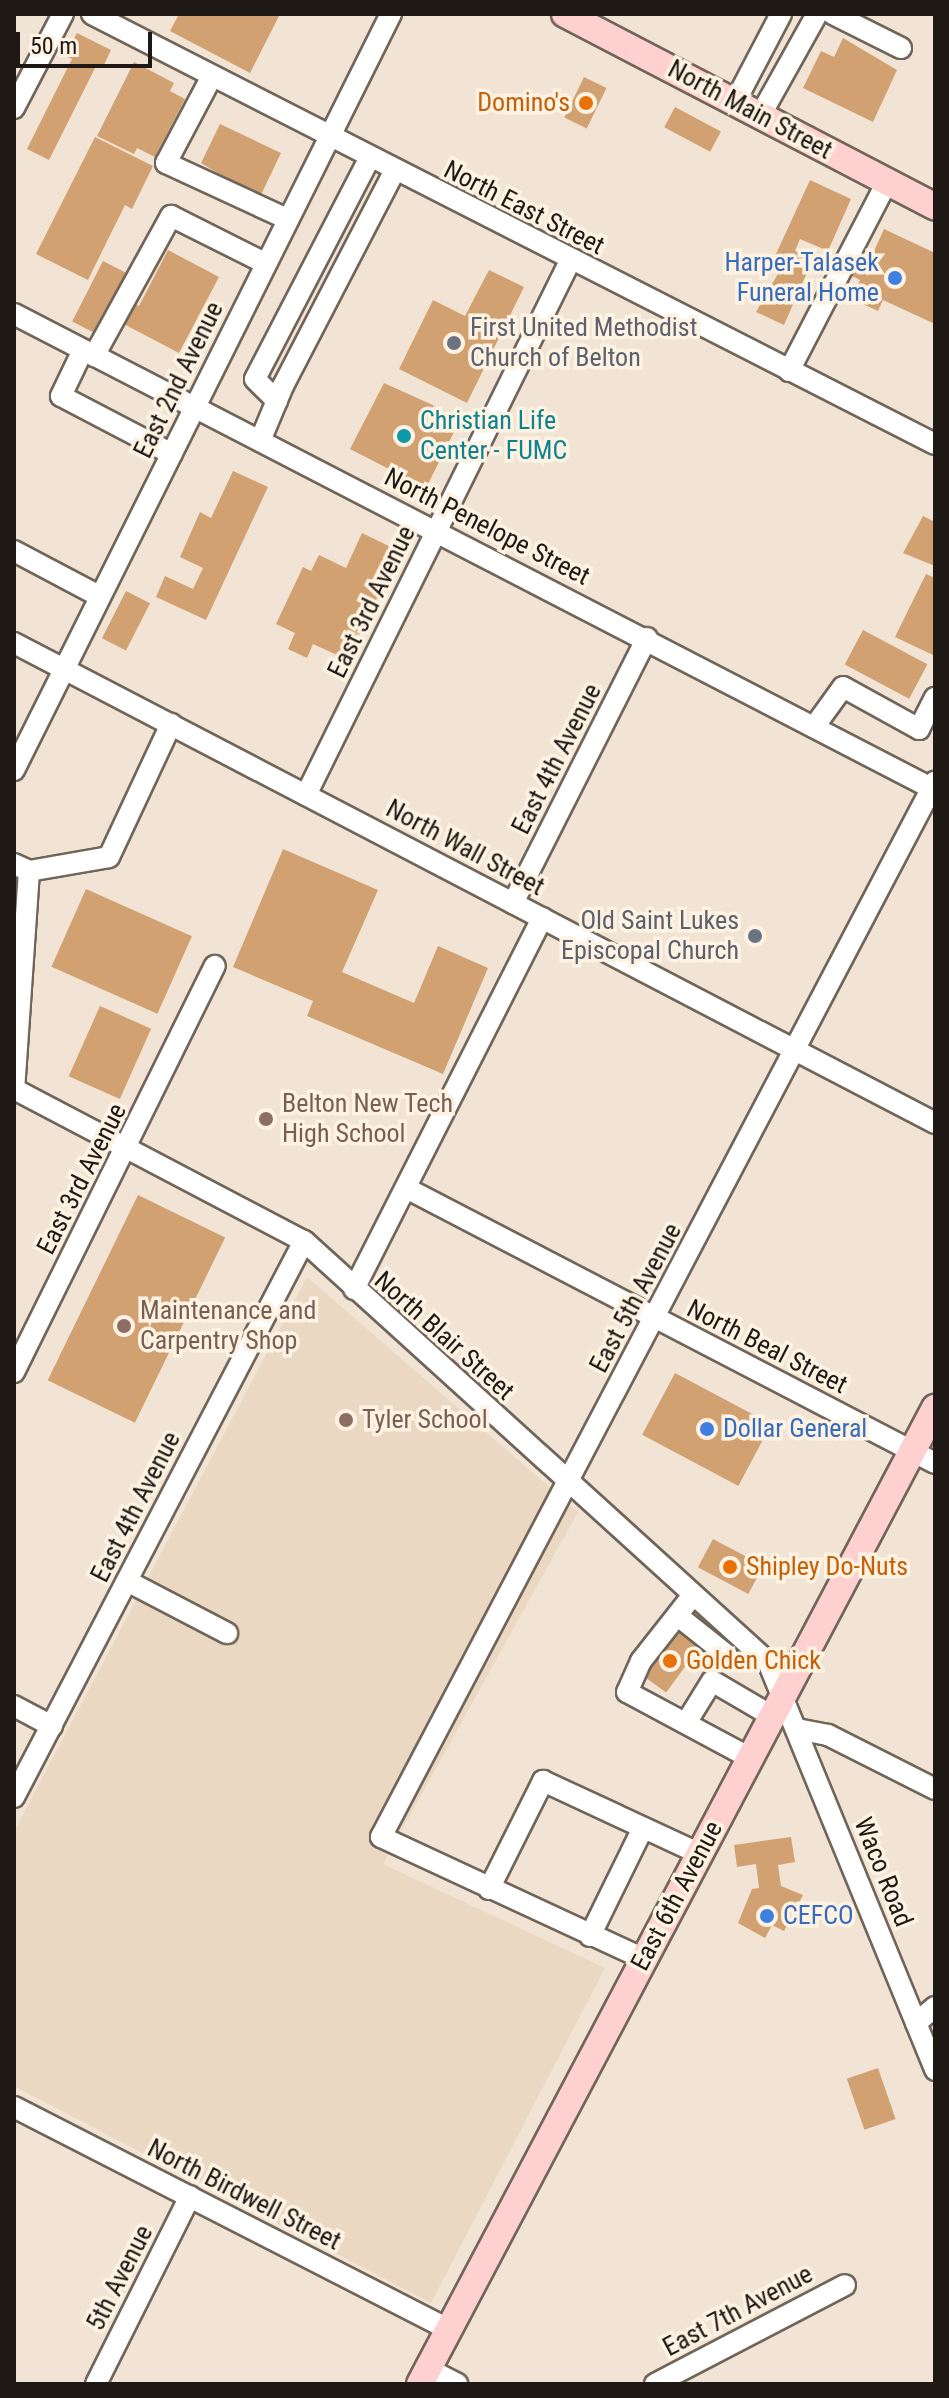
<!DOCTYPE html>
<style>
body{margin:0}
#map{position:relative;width:949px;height:2398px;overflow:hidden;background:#f1e4d5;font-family:"Roboto Condensed",sans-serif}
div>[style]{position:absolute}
.built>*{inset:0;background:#ead8c3}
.building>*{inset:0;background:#d1a172;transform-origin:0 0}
.roads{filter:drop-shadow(2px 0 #706558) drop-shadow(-2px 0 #706558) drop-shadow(0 2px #706558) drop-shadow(0 -2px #706558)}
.minor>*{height:20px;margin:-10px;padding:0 10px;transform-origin:10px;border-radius:10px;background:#fff}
.major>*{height:26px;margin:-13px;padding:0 13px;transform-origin:13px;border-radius:13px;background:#fed0cf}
.dots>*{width:22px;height:22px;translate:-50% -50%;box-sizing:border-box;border:4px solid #fef2e2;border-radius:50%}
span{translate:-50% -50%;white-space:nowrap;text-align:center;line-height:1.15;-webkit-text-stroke:7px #fef2e2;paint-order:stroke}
.food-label{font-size:26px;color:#c56008}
.right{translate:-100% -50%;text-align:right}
.left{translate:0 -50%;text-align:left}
.street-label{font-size:26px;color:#1e1914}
.shop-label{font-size:26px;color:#366cbe}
.worship-label{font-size:26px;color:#5b616d}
.culture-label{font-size:26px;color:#0d838f}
.education-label{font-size:26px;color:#785e54}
.frame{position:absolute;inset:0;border:16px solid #1e1914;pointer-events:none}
.scale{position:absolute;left:16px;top:32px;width:136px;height:36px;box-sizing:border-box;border:4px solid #1e1914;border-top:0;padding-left:10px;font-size:24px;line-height:28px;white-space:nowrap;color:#1e1914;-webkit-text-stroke:6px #fef2e2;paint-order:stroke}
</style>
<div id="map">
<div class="built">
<i style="clip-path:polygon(307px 1277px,578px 1512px,383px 1864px,605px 1968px,431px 2303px,14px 2086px,14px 1831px)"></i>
</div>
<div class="building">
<i style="clip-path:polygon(179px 14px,280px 14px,250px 73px,170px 31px)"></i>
<i style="clip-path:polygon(77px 33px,111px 50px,103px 67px,97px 64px,49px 160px,27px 149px,72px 59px,65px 56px)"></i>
<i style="clip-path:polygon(843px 38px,897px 70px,873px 122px,803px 88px,821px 51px,834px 57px)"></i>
<i style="clip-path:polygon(134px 62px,174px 83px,170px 91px,185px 99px,155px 157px,137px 148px,134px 154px,97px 136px)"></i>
<i style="left:584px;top:77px;width:25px;height:45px;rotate:26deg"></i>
<i style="left:675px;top:107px;width:52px;height:23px;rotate:28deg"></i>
<i style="clip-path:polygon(220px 124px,281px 153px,259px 199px,201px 163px)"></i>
<i style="clip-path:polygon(95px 137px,153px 166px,132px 209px,125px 205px,88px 280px,36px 254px)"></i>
<i style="clip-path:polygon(810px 180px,851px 199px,828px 251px,800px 239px,795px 251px,813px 259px,784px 325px,756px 312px,779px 272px,770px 267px)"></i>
<i style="clip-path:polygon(884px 229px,935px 253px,935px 324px,883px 300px,878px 311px,852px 299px,860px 280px,850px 275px,858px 257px,869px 262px)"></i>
<i style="clip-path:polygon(168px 250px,219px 277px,179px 353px,118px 321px,129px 301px,139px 306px)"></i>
<i style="left:103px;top:261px;width:28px;height:68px;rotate:27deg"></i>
<i style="clip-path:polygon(489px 270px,524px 287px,467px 403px,399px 369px,433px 300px,465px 316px)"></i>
<i style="clip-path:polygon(384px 383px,437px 407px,434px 413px,458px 424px,426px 488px,350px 449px)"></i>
<i style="clip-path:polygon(233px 471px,268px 487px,206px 620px,156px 597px,165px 576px,193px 589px,203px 568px,180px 557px,200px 512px,211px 518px)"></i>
<i style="clip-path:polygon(923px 516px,935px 522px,935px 566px,903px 553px)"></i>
<i style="clip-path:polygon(362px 533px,399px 551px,348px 660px,313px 644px,307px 658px,288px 649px,295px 633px,276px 624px,303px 567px,311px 571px,319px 555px,346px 568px)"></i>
<i style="clip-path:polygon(926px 574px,935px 578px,933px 655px,895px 637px)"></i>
<i style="left:126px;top:591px;width:27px;height:53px;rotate:27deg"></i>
<i style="left:863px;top:630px;width:73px;height:39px;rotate:28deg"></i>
<i style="clip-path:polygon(283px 849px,378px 890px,342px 972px,414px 1003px,438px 946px,488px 968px,443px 1074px,307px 1016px,313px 1001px,233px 967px)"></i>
<i style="left:86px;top:889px;width:116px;height:85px;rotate:24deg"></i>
<i style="left:100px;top:1006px;width:56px;height:77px;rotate:24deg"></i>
<i style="left:138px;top:1195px;width:97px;height:206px;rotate:26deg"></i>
<i style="left:675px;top:1373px;width:109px;height:70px;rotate:28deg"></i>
<i style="left:713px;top:1539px;width:57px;height:32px;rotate:28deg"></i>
<i style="left:674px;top:1629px;width:31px;height:56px;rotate:36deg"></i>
<i style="clip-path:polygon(791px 1837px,795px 1862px,778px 1865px,781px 1886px,803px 1895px,784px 1931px,772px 1925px,765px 1938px,738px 1923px,752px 1889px,759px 1888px,756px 1864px,737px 1867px,734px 1845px)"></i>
<i style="left:878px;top:2068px;width:54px;height:33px;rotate:71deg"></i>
</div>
<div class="roads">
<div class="minor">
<i style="left:92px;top:14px;width:946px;rotate:27.03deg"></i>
<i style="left:833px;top:14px;width:76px;rotate:26.6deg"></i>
<i style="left:211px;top:78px;width:96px;rotate:117.9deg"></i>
<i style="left:166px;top:163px;width:133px;rotate:24.8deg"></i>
<i style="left:735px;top:102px;width:99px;rotate:-62.4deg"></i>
<i style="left:14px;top:108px;width:106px;rotate:-62.5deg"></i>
<i style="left:760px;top:116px;width:117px;rotate:-60.8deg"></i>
<i style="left:14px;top:314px;width:1037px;rotate:27.33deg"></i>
<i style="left:83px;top:350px;width:51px;rotate:115.6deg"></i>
<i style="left:61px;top:396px;width:125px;rotate:27.6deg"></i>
<i style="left:94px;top:356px;width:160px;rotate:-61.2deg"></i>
<i style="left:171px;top:216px;width:105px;rotate:26.6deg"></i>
<i style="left:789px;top:371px;width:213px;rotate:-62.6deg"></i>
<i style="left:277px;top:401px;width:31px;rotate:-135deg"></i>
<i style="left:255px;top:379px;width:248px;rotate:-62.6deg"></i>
<i style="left:260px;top:441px;width:60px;rotate:-67.3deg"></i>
<i style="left:283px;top:386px;width:241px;rotate:-62.6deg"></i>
<i style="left:14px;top:551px;width:96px;rotate:27.9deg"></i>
<i style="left:14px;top:643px;width:1039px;rotate:27.53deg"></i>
<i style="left:814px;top:727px;width:49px;rotate:-54.1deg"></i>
<i style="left:843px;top:687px;width:87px;rotate:28.9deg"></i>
<i style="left:919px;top:729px;width:35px;rotate:-63deg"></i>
<i style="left:14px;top:770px;width:845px;rotate:-63.5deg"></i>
<i style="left:306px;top:795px;width:596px;rotate:-63.69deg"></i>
<i style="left:14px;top:864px;width:17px;rotate:25deg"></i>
<i style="left:29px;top:871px;width:219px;rotate:93.9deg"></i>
<i style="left:14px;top:1089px;width:327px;rotate:27.7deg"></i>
<i style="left:304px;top:1241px;width:627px;rotate:42.22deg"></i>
<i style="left:768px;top:1662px;width:441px;rotate:67.7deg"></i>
<i style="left:29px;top:871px;width:81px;rotate:-9.9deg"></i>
<i style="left:109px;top:857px;width:147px;rotate:-65deg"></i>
<i style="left:513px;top:903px;width:297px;rotate:-63.2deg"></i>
<i style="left:406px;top:1188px;width:596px;rotate:27.47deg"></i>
<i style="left:354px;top:1289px;width:416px;rotate:-63.1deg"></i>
<i style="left:14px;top:1372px;width:453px;rotate:-63.7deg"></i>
<i style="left:127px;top:1581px;width:113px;rotate:27.5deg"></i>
<i style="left:693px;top:1595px;width:84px;rotate:128.2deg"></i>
<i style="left:641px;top:1661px;width:34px;rotate:114deg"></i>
<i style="left:627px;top:1692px;width:140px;rotate:28.2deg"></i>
<i style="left:678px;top:1616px;width:63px;rotate:38.5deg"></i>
<i style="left:14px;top:1706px;width:43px;rotate:27.8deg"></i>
<i style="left:686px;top:1723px;width:49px;rotate:-58.2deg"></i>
<i style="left:712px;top:1681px;width:69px;rotate:30.3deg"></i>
<i style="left:797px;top:1729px;width:32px;rotate:11deg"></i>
<i style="left:828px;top:1735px;width:120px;rotate:26.8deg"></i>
<i style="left:14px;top:1797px;width:627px;rotate:-62.45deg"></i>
<i style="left:489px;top:1889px;width:121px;rotate:-63.4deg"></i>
<i style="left:543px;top:1781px;width:173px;rotate:24.9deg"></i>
<i style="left:590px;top:1936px;width:120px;rotate:-63.9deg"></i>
<i style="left:644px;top:1959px;width:290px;rotate:-155.1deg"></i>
<i style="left:381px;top:1837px;width:1192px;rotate:-62.3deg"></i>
<i style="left:916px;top:2023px;width:25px;rotate:-40deg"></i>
<i style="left:14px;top:2107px;width:489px;rotate:27.1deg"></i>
<i style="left:428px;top:2369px;width:33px;rotate:27deg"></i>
<i style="left:96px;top:2384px;width:210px;rotate:-63.4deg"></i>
<i style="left:655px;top:2384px;width:214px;rotate:-27.5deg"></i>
</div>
<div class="major">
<i style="left:565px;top:14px;width:417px;rotate:27.5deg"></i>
<i style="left:420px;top:2384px;width:1104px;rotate:-62.18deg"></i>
</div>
</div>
<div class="dots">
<i style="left:586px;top:103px;background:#e8710a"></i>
<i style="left:895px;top:278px;background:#3f7fe0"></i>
<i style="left:454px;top:343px;background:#6b7280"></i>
<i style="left:404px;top:436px;background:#0f9aa8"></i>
<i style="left:755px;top:936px;background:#6b7280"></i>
<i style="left:266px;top:1119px;background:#8d6e63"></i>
<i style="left:124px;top:1326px;background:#8d6e63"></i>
<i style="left:346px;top:1420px;background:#8d6e63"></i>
<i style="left:707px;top:1429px;background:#3f7fe0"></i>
<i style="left:730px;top:1567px;background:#e8710a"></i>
<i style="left:670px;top:1661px;background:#e8710a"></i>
<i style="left:767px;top:1916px;background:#3f7fe0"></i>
</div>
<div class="food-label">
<span class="right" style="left:570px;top:103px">Domino's</span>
<span class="left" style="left:746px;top:1567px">Shipley Do-Nuts</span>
<span class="left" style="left:686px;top:1661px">Golden Chick</span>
</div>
<div class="street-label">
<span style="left:750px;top:110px;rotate:28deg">North Main Street</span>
<span style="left:524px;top:208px;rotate:27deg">North East Street</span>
<span style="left:179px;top:380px;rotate:-64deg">East 2nd Avenue</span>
<span style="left:487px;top:527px;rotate:27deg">North Penelope Street</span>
<span style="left:372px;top:602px;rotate:-64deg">East 3rd Avenue</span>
<span style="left:557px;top:759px;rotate:-63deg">East 4th Avenue</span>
<span style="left:465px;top:848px;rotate:28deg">North Wall Street</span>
<span style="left:82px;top:1179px;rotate:-63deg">East 3rd Avenue</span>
<span style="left:636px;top:1298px;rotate:-62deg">East 5th Avenue</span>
<span style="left:444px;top:1336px;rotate:42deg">North Blair Street</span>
<span style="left:767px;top:1347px;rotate:27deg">North Beal Street</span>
<span style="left:136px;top:1507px;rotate:-63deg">East 4th Avenue</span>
<span style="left:883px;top:1872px;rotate:68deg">Waco Road</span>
<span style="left:677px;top:1896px;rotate:-62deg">East 6th Avenue</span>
<span style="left:244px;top:2195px;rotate:27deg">North Birdwell Street</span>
<span style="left:120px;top:2278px;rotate:-63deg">5th Avenue</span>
<span style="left:738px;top:2311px;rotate:-28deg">East 7th Avenue</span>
</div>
<div class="shop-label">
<span class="right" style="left:879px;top:278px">Harper-Talasek<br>Funeral Home</span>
<span class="left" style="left:723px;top:1429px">Dollar General</span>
<span class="left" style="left:783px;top:1916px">CEFCO</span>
</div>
<div class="worship-label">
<span class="left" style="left:470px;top:343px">First United Methodist<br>Church of Belton</span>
<span class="right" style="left:739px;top:936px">Old Saint Lukes<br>Episcopal Church</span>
</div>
<div class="culture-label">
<span class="left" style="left:420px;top:436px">Christian Life<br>Center - FUMC</span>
</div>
<div class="education-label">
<span class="left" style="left:282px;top:1119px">Belton New Tech<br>High School</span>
<span class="left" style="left:140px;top:1326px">Maintenance and<br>Carpentry Shop</span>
<span class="left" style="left:362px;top:1420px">Tyler School</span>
</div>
<div class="frame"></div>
<div class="scale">50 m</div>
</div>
